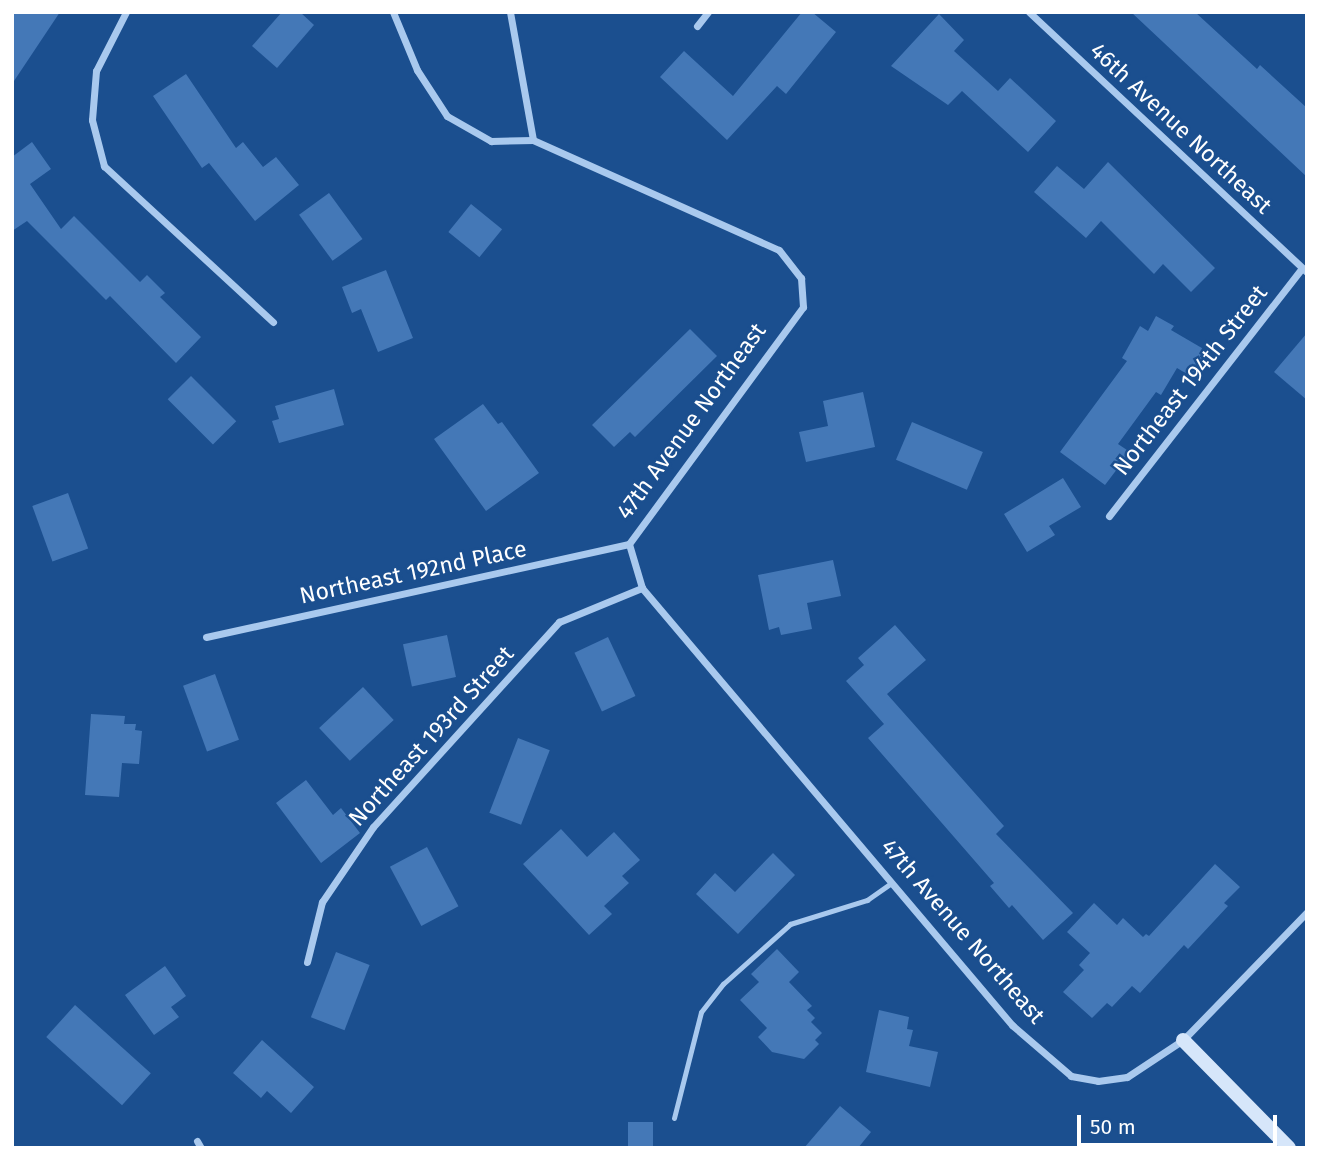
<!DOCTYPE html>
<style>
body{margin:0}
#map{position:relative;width:1319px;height:1160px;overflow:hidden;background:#1b4f8f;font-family:"Fira Sans",sans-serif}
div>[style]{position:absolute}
.building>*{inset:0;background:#4478b7;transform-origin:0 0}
.lane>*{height:5px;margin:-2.5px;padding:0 2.5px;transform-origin:2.5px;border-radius:2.5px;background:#a9c9ee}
.street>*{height:7px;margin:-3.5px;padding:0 3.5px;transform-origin:3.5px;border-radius:3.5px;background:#a9c9ee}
.secondary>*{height:14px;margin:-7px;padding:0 7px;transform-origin:7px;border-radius:7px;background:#d6e6fa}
span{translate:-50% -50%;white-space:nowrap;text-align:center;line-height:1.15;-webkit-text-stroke:5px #1b4f8f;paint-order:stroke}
.street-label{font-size:23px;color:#fff}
.frame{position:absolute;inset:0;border:14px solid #fff;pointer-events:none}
.scale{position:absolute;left:1077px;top:1115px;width:200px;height:32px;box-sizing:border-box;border:4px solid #fff;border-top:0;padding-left:9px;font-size:21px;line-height:24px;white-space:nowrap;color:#fff;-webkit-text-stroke:5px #1b4f8f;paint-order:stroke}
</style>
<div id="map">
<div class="building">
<i style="clip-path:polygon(12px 12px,60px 12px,12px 84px)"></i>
<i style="clip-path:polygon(282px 12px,300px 12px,314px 25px,277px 68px,252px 46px)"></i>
<i style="clip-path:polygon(802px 12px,812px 12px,836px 32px,786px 94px,777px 86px,727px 140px,660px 77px,684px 51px,733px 96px)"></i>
<i style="clip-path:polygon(1131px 12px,1195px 12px,1257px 69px,1260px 65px,1307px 108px,1307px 177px)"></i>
<i style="clip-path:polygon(939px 14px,964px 40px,954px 51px,998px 91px,1010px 78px,1056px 121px,1028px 152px,962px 91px,948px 105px,891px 66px)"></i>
<i style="clip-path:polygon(186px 74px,236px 148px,243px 142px,263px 167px,276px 157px,299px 185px,255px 221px,209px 163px,202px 168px,153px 96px)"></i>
<i style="clip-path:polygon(32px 142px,51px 169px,30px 184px,61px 229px,74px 216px,140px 282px,147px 275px,165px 293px,160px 297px,201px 337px,176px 363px,110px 296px,106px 300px,27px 221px,12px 231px,12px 157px)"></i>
<i style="clip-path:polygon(1108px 162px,1215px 268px,1191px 292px,1163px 264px,1154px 274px,1101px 221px,1086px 238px,1034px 192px,1057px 166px,1084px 189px)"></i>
<i style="left:329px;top:193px;width:57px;height:37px;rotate:54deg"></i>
<i style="left:471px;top:204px;width:40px;height:36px;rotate:39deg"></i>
<i style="clip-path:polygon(386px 270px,413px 338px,378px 352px,361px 309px,352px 313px,342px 287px)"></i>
<i style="clip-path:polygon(1156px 316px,1174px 326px,1171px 330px,1207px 351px,1192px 377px,1177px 368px,1161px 395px,1156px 392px,1118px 444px,1130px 452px,1105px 485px,1060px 452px,1127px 361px,1122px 358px,1140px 326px,1148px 331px)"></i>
<i style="clip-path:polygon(690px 329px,717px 356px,635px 437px,630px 432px,614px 447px,592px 425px)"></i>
<i style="clip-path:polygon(1307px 333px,1307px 400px,1274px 372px)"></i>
<i style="left:191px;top:376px;width:64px;height:33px;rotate:45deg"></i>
<i style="clip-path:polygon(334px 389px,344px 425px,279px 443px,272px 421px,279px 419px,275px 406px)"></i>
<i style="clip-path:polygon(863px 392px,875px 447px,806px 462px,799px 432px,828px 426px,823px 401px)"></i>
<i style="clip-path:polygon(483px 404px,498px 424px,502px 422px,539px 473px,486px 511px,434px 439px)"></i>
<i style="left:912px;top:422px;width:77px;height:41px;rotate:23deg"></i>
<i style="clip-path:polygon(1063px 478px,1081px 507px,1049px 526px,1055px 535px,1027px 552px,1004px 514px)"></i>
<i style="left:68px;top:493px;width:59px;height:38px;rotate:70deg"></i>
<i style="clip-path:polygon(833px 560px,841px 596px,807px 603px,812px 629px,781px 635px,779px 627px,769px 630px,758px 575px)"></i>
<i style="clip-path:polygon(895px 625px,926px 660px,887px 694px,1004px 826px,996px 834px,1073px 913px,1043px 940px,1012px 905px,1009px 908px,990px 886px,994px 883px,868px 738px,884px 724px,846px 681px,864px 665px,858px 658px)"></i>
<i style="left:447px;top:635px;width:43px;height:45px;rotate:78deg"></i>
<i style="left:608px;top:637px;width:65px;height:37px;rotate:65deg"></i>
<i style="left:215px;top:674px;width:70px;height:34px;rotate:70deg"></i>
<i style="left:363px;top:687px;width:45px;height:60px;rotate:47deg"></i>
<i style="clip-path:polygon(91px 714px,125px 716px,124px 724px,136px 724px,135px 730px,142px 731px,139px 764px,122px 763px,119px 797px,85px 795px)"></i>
<i style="left:518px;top:738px;width:34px;height:80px;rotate:21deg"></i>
<i style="clip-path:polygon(306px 780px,333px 815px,341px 808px,360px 833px,321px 863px,276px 803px)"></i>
<i style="clip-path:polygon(561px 829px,587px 857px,614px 832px,640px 860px,622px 876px,629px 883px,604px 906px,612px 914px,589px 935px,523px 864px)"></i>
<i style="left:427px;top:847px;width:67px;height:42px;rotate:62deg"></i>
<i style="clip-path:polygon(773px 853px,795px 875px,738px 934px,696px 894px,715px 873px,735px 892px)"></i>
<i style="clip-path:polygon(1215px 864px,1240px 887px,1224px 903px,1228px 906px,1188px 949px,1184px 945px,1140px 993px,1132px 986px,1112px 1007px,1107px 1003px,1092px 1018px,1063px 992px,1084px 970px,1079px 965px,1090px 953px,1067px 932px,1094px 903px,1117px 925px,1123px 918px,1143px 937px,1146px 934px,1149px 936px)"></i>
<i style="clip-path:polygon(777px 949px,799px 972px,789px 982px,812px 1006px,807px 1010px,815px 1018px,811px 1022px,822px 1033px,815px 1040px,819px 1044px,804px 1059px,772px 1052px,758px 1037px,767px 1028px,740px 1000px,759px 982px,751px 974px)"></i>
<i style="left:336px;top:952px;width:36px;height:70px;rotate:21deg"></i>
<i style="clip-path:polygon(165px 966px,186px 996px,171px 1007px,179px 1017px,154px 1035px,125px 995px)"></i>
<i style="left:75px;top:1005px;width:102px;height:43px;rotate:42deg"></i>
<i style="clip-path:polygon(879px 1010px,909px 1017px,907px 1029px,913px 1030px,909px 1046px,938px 1052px,930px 1087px,866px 1072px)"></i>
<i style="clip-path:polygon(262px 1040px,314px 1087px,291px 1113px,267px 1091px,261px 1098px,233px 1073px)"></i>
<i style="clip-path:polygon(840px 1106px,871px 1132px,858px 1148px,804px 1148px)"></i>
<i style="left:653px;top:1122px;width:26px;height:25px;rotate:90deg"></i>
</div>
<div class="lane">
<i style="left:674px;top:1118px;width:109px;rotate:-75.7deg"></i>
<i style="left:701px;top:1012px;width:36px;rotate:-52deg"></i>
<i style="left:723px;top:984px;width:90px;rotate:-41.8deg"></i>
<i style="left:790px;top:924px;width:81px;rotate:-17.3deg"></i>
<i style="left:867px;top:900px;width:29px;rotate:-35deg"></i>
</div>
<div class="street">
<i style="left:126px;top:12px;width:66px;rotate:117deg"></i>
<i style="left:96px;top:71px;width:49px;rotate:94.7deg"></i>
<i style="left:92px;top:120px;width:48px;rotate:75.4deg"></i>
<i style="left:104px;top:166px;width:230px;rotate:42.7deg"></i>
<i style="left:393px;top:12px;width:63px;rotate:67.5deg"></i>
<i style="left:417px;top:70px;width:55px;rotate:56.9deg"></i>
<i style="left:447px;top:116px;width:51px;rotate:29.6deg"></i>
<i style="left:491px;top:141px;width:42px;rotate:-1.4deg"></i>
<i style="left:510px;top:12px;width:130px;rotate:79.8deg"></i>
<i style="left:533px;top:140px;width:269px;rotate:24.1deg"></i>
<i style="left:779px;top:250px;width:36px;rotate:52deg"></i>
<i style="left:801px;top:278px;width:29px;rotate:86deg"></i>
<i style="left:803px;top:307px;width:294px;rotate:126.3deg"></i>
<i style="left:1029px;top:12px;width:381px;rotate:43.1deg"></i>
<i style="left:697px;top:26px;width:18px;rotate:-52deg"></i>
<i style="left:1109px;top:516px;width:314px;rotate:-52.1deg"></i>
<i style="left:629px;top:544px;width:46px;rotate:73.5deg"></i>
<i style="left:642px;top:588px;width:573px;rotate:49.75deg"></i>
<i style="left:1012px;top:1025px;width:78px;rotate:40.8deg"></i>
<i style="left:1071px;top:1076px;width:27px;rotate:10deg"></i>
<i style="left:1098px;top:1081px;width:29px;rotate:-8deg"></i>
<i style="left:1127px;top:1077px;width:67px;rotate:-33.5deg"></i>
<i style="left:1183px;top:1040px;width:178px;rotate:-45.9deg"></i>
<i style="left:206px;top:637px;width:433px;rotate:-12.4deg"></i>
<i style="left:307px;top:962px;width:62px;rotate:-76deg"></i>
<i style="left:322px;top:902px;width:91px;rotate:-55.8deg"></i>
<i style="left:373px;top:827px;width:277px;rotate:-47.8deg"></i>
<i style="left:559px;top:622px;width:90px;rotate:-22.3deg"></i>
<i style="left:197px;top:1141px;width:8px;rotate:60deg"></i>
</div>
<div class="secondary">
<i style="left:1183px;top:1040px;width:151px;rotate:45.5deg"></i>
</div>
<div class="street-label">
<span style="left:1181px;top:128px;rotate:43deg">46th Avenue Northeast</span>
<span style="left:1190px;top:380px;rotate:-52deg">Northeast 194th Street</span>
<span style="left:691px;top:421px;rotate:-54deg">47th Avenue Northeast</span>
<span style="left:413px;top:572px;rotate:-12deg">Northeast 192nd Place</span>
<span style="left:431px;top:736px;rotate:-48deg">Northeast 193rd Street</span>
<span style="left:963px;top:931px;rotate:49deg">47th Avenue Northeast</span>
</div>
<div class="frame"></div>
<div class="scale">50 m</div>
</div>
